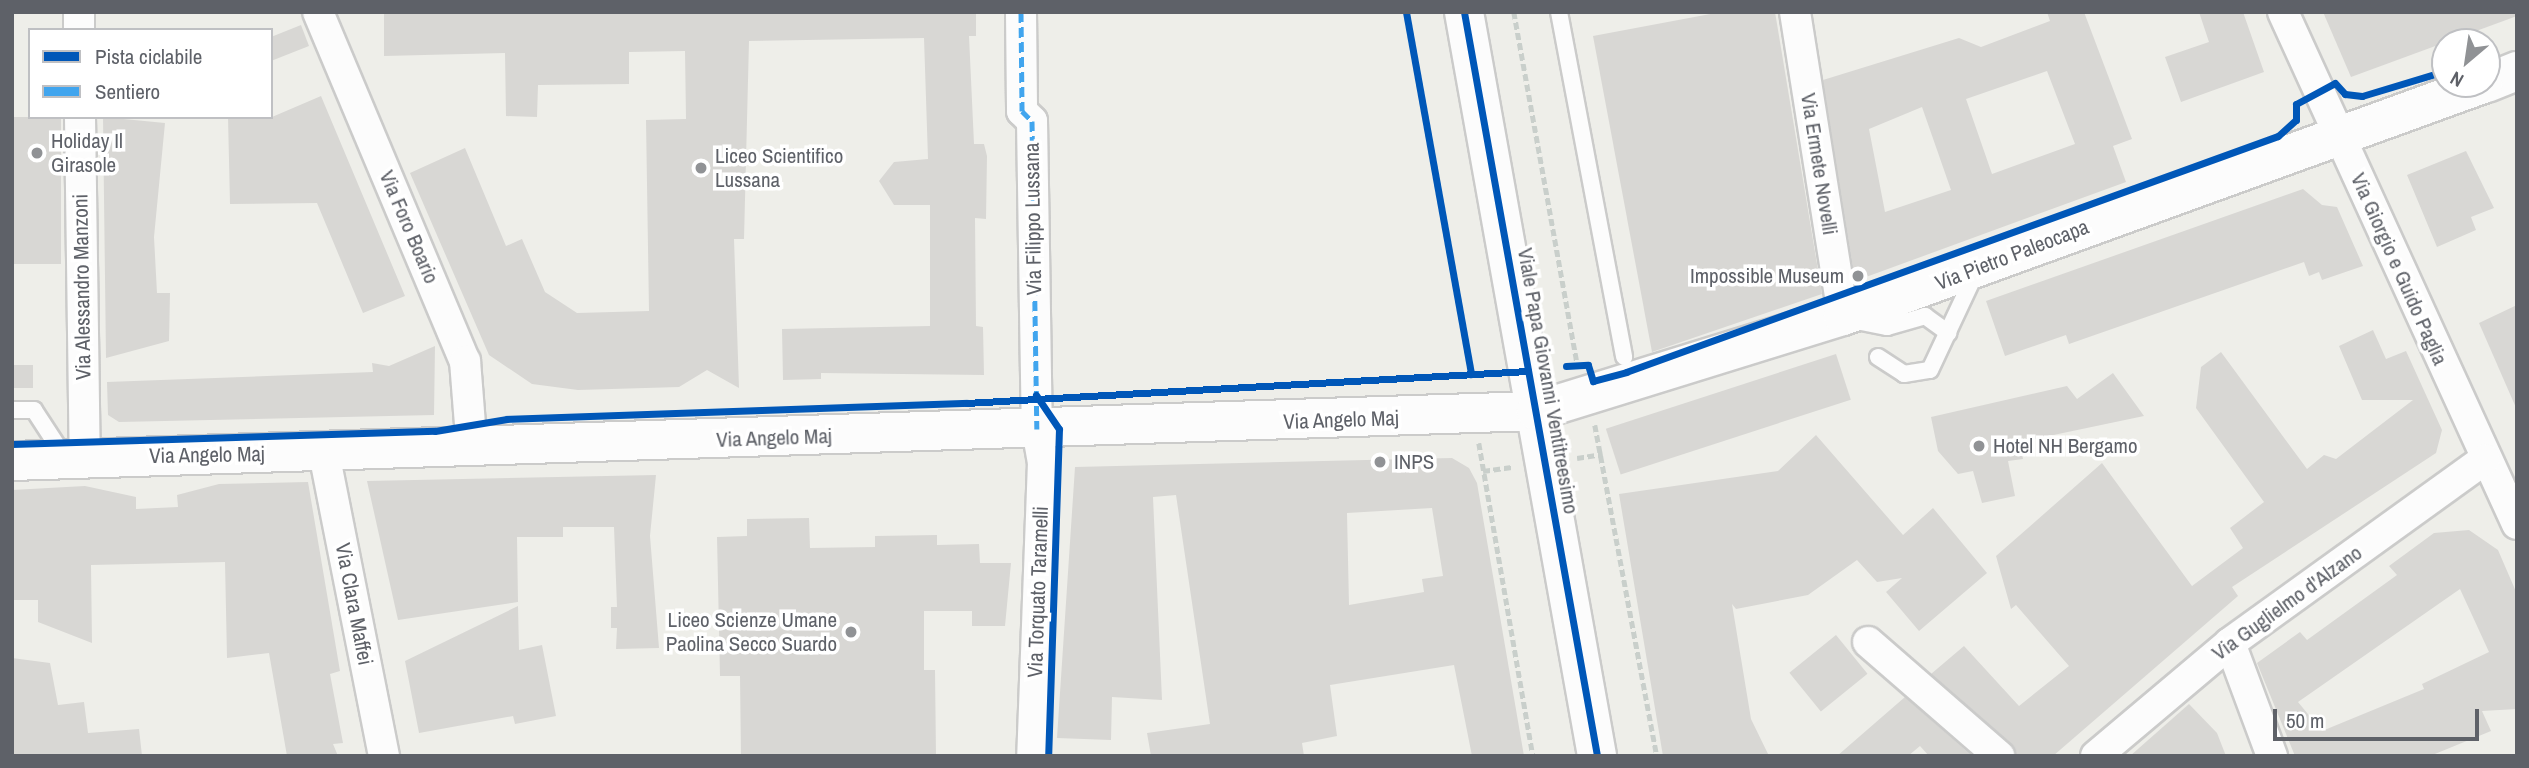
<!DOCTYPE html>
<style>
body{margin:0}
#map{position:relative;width:2529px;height:768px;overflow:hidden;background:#eeeee9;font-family:"Archivo Narrow",sans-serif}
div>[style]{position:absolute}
.building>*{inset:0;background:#d8d7d4;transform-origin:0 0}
.path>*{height:4.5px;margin-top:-2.25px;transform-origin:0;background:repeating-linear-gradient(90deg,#c9cfcb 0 7px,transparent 0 10.5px)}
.roads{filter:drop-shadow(2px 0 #cbcbca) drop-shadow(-2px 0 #cbcbca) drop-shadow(0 2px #cbcbca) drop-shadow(0 -2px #cbcbca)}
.lane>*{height:16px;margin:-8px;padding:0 8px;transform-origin:8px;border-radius:8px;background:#fcfcfc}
.street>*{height:30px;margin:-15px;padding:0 15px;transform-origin:15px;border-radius:15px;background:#fcfcfc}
.secondary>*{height:38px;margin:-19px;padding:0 19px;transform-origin:19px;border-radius:19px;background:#fcfcfc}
.quiet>*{height:5px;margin-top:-2.5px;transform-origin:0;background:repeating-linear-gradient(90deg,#41a5ee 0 10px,transparent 0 15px)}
.cycleway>*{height:7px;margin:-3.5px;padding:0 3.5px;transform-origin:3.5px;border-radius:3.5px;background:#0057b8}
.dots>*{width:19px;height:19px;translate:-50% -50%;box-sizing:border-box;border:4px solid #fff;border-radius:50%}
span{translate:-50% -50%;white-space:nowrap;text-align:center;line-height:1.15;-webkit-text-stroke:7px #fff;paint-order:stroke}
.poi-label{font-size:21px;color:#5e6168}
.left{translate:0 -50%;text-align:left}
.right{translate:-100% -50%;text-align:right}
.street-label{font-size:21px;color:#5e6168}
.frame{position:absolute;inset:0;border:14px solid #5e6168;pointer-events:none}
.legend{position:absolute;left:28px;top:28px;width:245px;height:91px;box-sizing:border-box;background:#fff;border:2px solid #bfc0c3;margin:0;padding:9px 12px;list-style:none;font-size:21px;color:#5e6168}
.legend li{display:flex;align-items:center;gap:14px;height:35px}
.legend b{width:35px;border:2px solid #bfc0c3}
.north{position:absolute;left:2431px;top:28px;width:70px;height:70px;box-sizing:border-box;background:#fff;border:2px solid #bfc0c3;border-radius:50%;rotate:209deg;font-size:19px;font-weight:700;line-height:28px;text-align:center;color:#5e6168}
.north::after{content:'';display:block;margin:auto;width:24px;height:32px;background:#909295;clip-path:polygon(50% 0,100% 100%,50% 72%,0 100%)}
.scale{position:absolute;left:2273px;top:709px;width:206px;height:32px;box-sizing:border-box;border:4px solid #5e6168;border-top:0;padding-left:9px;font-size:21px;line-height:24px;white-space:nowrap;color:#5e6168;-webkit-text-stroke:5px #fff;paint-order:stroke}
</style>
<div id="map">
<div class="building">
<i style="clip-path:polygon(384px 12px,976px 12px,976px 36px,969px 36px,974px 144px,984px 144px,987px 156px,986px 219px,975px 218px,976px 326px,983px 327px,984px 375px,821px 373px,821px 379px,783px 380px,782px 329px,930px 326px,930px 205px,894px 205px,879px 181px,894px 162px,928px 159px,924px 38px,749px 41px,744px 239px,734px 239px,739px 388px,707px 370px,679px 387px,578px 390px,532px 384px,489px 355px,410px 173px,465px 148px,506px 246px,522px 239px,545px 292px,577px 313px,649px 311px,646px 120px,686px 119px,685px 51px,629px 52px,629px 84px,538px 85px,537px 117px,506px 116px,505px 53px,384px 56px)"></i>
<i style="clip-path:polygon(1721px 12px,1775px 12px,1822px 294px,1652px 352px,1593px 36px)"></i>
<i style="clip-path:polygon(evenodd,2047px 12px,2084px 12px,2132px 139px,2113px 146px,2126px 182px,1855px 281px,1823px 80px,1959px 38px,1981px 47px,2050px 21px,2047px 12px,2047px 71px,2075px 144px,1992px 174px,1966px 99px,2047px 71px,2047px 12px,1922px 107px,1951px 190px,1885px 212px,1869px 129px,1922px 107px)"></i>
<i style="clip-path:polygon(2199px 12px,2243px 12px,2264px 72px,2181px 102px,2165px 57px,2209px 42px)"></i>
<i style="clip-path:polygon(2323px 12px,2517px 12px,2517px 16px,2351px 77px)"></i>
<i style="clip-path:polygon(301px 25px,309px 46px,271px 61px,271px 37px)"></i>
<i style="clip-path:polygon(321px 96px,405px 296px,363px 313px,317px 203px,230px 204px,228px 117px,272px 117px)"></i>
<i style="left:12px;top:117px;width:49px;height:147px"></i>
<i style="clip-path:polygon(103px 117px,165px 123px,154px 237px,157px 293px,170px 293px,169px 341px,106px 358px)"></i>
<i style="clip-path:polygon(2466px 151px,2494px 208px,2471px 217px,2476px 230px,2437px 247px,2407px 175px)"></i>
<i style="clip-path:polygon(2303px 189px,2322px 205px,2337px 207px,2363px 266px,2322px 280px,2319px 272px,2309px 276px,2304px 262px,2069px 344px,2066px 335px,2005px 356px,1986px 301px)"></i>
<i style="clip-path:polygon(2517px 305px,2517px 410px,2479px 323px)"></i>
<i style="clip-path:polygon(2373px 330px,2386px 359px,2406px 351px,2442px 430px,2436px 453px,2232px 587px,2238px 596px,2053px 756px,2016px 756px,2010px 743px,1931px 674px,1964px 646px,2019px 706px,2069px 666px,2016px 605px,2011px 609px,1996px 556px,2102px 463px,2192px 586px,2243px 548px,2230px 528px,2264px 502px,2196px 408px,2201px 367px,2221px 352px,2307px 469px,2324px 455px,2336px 459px,2413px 400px,2362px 400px,2339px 346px)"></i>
<i style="clip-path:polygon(435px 346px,434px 415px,119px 422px,108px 415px,107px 382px,373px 372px,372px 363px,389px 366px)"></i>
<i style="left:1836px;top:354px;width:48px;height:242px;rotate:72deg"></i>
<i style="left:12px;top:365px;width:21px;height:23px"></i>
<i style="clip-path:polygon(2113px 373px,2144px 416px,2020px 442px,2023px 459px,2008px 461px,2015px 496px,1982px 503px,1973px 471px,1958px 474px,1938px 451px,1931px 417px,2067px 386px,2077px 399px)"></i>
<i style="clip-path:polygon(1816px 435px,1903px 535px,1933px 508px,1987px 573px,1919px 631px,1886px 592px,1902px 578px,1877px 582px,1857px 560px,1808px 595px,1736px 609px,1732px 604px,1751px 719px,1769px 756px,1663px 756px,1619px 494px,1778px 471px)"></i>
<i style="clip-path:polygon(evenodd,1452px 458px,1469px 468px,1477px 483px,1524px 756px,1472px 756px,1454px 665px,1330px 685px,1337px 736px,1302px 743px,1304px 756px,1151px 756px,1147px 733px,1210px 724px,1176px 495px,1153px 497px,1162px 700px,1112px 697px,1111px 740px,1057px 738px,1075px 467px,1452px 458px,1432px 508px,1443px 576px,1422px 579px,1424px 592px,1349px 605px,1347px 513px,1432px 508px)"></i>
<i style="clip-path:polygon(656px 475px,650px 536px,659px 648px,616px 649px,617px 628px,611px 628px,611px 607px,617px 607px,614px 527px,563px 527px,563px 537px,517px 537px,518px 602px,398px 620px,367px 481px)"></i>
<i style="clip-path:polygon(308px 482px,340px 671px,330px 674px,343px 743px,333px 744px,338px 756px,287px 756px,269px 653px,227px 658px,225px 562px,91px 565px,92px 643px,38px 622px,38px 600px,12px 600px,12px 490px,85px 486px,136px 497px,136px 509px,178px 507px,177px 495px,219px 484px)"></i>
<i style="clip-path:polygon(809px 518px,810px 548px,875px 547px,875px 536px,937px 535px,937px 545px,979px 544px,980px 563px,1011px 563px,1005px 626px,972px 626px,972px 611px,924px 611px,924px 670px,935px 670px,936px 756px,741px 756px,740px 676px,720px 676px,717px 537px,747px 536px,747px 519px)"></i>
<i style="clip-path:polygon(evenodd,2469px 530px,2498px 550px,2517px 594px,2517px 709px,2482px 711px,2491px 731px,2430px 756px,2295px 756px,2257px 663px,2300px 632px,2307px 640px,2397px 575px,2389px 566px,2434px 533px,2469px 530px,2460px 589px,2489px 652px,2422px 684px,2424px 689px,2322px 731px,2298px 702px,2460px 589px)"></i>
<i style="clip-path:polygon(518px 606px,519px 650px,542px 645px,556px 716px,515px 724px,513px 716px,419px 733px,405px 661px)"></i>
<i style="left:1836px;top:635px;width:50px;height:60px;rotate:51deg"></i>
<i style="clip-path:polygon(12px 658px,50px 663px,58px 705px,84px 702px,88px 733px,139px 729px,142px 756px,12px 756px)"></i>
<i style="clip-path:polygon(1905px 697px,1972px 756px,1929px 756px,1920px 746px,1908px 756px,1837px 756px)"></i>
<i style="clip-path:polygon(2189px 704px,2217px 733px,2226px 756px,2130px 756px)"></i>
</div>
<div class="path">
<i style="left:1514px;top:12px;width:360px;rotate:79.8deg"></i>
<i style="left:1595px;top:425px;width:337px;rotate:79.4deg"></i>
<i style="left:1479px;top:443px;width:318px;rotate:80.2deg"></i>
<i style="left:1577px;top:458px;width:26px;rotate:-9deg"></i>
<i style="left:1483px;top:471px;width:29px;rotate:-8deg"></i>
</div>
<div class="roads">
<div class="lane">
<i style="left:1559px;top:12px;width:351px;rotate:79.3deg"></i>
<i style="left:1851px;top:320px;width:37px;rotate:11deg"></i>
<i style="left:1887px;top:327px;width:40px;rotate:-16deg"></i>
<i style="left:1925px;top:316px;width:29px;rotate:36deg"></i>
<i style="left:1878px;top:357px;width:31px;rotate:33deg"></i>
<i style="left:1904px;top:374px;width:26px;rotate:-9deg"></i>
<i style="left:1930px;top:370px;width:106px;rotate:-64.9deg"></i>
<i style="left:12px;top:410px;width:22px"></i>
<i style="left:34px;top:410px;width:55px;rotate:56.9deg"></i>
</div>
<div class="street">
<i style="left:79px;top:12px;width:18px;rotate:90deg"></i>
<i style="left:318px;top:12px;width:379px;rotate:67.2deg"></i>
<i style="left:465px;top:361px;width:88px;rotate:85.5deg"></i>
<i style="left:1021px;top:12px;width:99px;rotate:89.4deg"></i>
<i style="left:1022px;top:111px;width:14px;rotate:45deg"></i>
<i style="left:1032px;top:121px;width:308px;rotate:89.1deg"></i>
<i style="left:1037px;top:429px;width:34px;rotate:80deg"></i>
<i style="left:1043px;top:462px;width:294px;rotate:92.1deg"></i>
<i style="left:1795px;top:12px;width:308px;rotate:81deg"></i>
<i style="left:2283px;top:12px;width:563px;rotate:65.44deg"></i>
<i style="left:80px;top:117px;width:340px;rotate:89.2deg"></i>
<i style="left:324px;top:453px;width:309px;rotate:78.8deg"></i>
<i style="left:1868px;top:642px;width:174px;rotate:41deg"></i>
<i style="left:2230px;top:643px;width:121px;rotate:69.6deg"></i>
<i style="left:2096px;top:756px;width:175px;rotate:-40.1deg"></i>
<i style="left:2230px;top:643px;width:314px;rotate:-35.8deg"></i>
</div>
<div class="secondary">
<i style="left:1464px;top:12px;width:756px;rotate:79.86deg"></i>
<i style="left:2487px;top:83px;width:32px;rotate:-22deg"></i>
<i style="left:12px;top:461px;width:1525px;rotate:-1.88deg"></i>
<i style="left:1536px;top:411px;width:321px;rotate:-17.2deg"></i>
<i style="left:1843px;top:316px;width:681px;rotate:-19.93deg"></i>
</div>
</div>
<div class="quiet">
<i style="left:1021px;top:12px;width:99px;rotate:89.4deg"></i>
<i style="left:1022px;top:111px;width:14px;rotate:45deg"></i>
<i style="left:1032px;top:121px;width:308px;rotate:89.1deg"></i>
</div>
<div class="cycleway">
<i style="left:1406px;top:12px;width:368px;rotate:79.8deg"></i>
<i style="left:1464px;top:12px;width:756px;rotate:79.86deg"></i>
<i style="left:1566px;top:366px;width:22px;rotate:-3deg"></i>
<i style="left:1588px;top:365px;width:17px;rotate:73deg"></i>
<i style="left:1593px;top:381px;width:34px;rotate:-15deg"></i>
<i style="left:1626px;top:372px;width:693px;rotate:-19.9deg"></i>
<i style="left:2278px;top:136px;width:24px;rotate:-42deg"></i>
<i style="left:2296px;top:120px;width:16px;rotate:-90deg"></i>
<i style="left:2296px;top:104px;width:44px;rotate:-28.3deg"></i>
<i style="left:2335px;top:83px;width:15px;rotate:48deg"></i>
<i style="left:2345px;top:94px;width:17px;rotate:7deg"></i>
<i style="left:2362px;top:96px;width:87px;rotate:-16.8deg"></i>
<i style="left:1036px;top:395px;width:41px;rotate:55.9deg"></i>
<i style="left:1059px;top:429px;width:327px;rotate:91.9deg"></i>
<i style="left:12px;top:444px;width:423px;rotate:-1.8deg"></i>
<i style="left:435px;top:431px;width:73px;rotate:-9.5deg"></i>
<i style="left:507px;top:419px;width:459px;rotate:-2deg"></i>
<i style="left:966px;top:403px;width:563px;rotate:-3.26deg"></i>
</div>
<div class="dots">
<i style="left:37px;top:153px;background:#909295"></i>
<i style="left:701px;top:168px;background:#909295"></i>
<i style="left:1858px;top:276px;background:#909295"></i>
<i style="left:1979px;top:446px;background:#909295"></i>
<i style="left:1380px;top:462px;background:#909295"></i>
<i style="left:851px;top:632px;background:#909295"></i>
</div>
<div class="poi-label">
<span class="left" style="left:51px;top:153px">Holiday Il<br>Girasole</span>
<span class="left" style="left:715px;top:168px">Liceo Scientifico<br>Lussana</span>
<span class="right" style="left:1844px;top:276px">Impossible Museum</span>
<span class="left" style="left:1993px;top:446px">Hotel NH Bergamo</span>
<span class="left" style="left:1394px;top:462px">INPS</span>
<span class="right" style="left:837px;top:632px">Liceo Scienze Umane<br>Paolina Secco Suardo</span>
</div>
<div class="street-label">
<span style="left:1819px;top:164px;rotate:81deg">Via Ermete Novelli</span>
<span style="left:1033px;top:219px;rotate:-91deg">Via Filippo Lussana</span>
<span style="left:409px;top:227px;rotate:67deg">Via Foro Boario</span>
<span style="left:2012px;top:255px;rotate:-21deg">Via Pietro Paleocapa</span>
<span style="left:2399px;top:269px;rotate:66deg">Via Giorgio e Guido Paglia</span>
<span style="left:82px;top:287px;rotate:-91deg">Via Alessandro Manzoni</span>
<span style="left:1548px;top:381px;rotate:80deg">Viale Papa Giovanni Ventitreesimo</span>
<span style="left:1341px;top:420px;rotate:-2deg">Via Angelo Maj</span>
<span style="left:774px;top:438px;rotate:-2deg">Via Angelo Maj</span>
<span style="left:207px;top:455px;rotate:-1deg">Via Angelo Maj</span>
<span style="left:1038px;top:592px;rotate:-88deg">Via Torquato Taramelli</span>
<span style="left:2287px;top:603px;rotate:-36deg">Via Guglielmo d'Alzano</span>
<span style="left:354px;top:604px;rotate:79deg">Via Clara Maffei</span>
</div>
<div class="frame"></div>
<ul class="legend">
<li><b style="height:9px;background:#0057b8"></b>Pista ciclabile</li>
<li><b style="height:9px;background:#41a5ee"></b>Sentiero</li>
</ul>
<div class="north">N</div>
<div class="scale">50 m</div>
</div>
